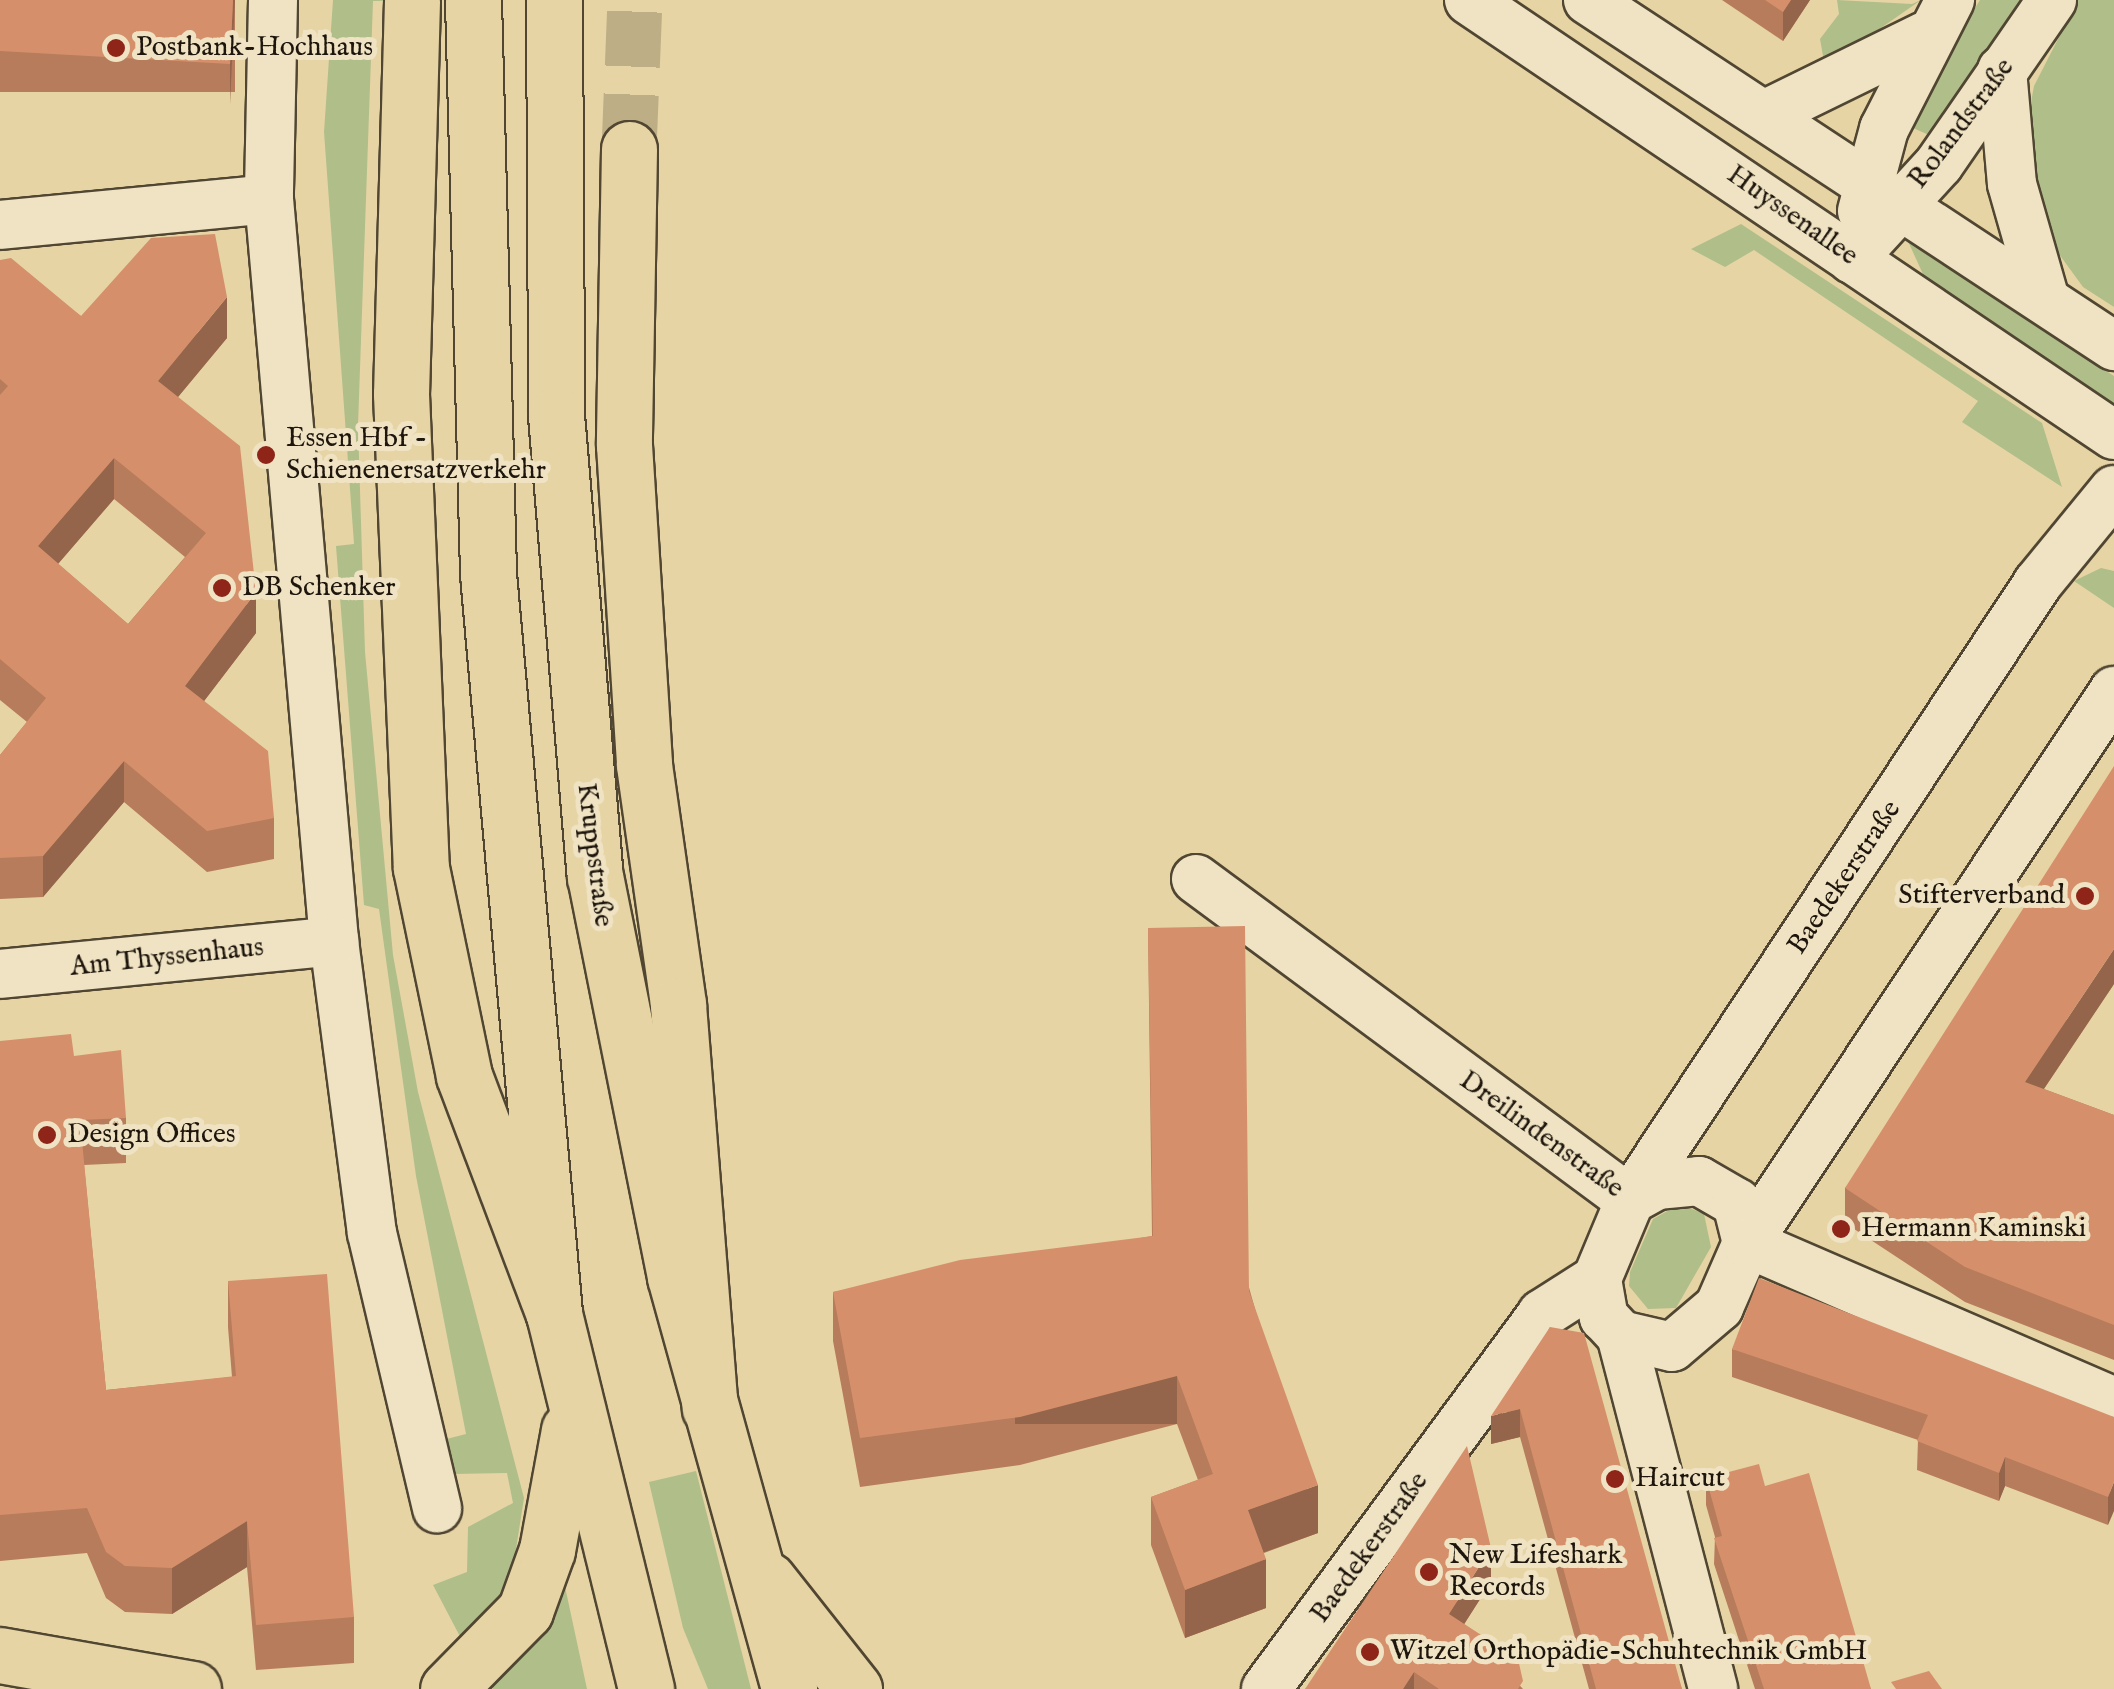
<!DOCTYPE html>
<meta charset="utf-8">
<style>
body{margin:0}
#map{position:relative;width:2114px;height:1689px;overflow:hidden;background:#e6d4a4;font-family:"IM FELL English",serif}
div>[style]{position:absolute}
.green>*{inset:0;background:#b0be8a}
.highway-tunnel>*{height:55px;margin-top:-27.5px;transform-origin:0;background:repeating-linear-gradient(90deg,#beae86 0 55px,transparent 0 83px)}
.roads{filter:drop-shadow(2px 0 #504632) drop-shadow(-2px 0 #504632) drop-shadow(0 2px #504632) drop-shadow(0 -2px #504632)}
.minor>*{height:48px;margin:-24px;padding:0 24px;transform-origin:24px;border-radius:24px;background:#efe3c4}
.major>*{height:55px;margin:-27.5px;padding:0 27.5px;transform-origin:27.5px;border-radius:27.5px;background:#e6d4a4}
.highway>*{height:55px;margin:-27.5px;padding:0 27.5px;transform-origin:27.5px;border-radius:27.5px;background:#e6d4a4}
.wall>*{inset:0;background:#b77c5c;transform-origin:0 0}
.shaded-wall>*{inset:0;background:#95654b;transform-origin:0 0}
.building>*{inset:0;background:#d5906b}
.dots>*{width:28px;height:28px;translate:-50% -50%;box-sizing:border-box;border:5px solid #efe3c4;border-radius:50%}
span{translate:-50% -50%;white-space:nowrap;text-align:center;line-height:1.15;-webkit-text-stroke:10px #efe3c4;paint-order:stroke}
.poi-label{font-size:28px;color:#1e160c}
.left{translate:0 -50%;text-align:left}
.right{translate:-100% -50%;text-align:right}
.street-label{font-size:28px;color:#1e160c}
</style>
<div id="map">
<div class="green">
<i style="clip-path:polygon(333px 0,442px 0,373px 1px,358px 425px,365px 652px,393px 955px,418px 1092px,524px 1498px,508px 1600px,465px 1646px,433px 1585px,467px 1572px,468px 1527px,513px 1503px,507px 1473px,453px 1474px,435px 1442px,466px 1434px,416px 1176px,379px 909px,364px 905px,336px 546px,354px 544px,324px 132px)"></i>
<i style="clip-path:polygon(1837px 0,1912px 4px,1921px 0,1825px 67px,1820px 39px,1839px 14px)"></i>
<i style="clip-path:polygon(1980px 0,2021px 0,1929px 135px,1904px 124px)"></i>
<i style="clip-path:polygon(2078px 0,2114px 0,2114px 307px,2083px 287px,2059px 254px,2036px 208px,2024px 140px,2034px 86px)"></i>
<i style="clip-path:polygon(1741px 224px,2042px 423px,2062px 487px,1962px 422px,1978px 401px,1754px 250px,1725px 267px,1691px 249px)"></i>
<i style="clip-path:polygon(1907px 239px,2114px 376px,2114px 411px,1927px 283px)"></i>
<i style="clip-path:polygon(2101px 568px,2114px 571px,2114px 608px,2074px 581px)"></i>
<i style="clip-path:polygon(1680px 1204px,1704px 1214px,1711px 1247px,1676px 1308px,1648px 1309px,1629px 1286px,1630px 1272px,1653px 1219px)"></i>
<i style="clip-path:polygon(696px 1471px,751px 1689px,708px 1689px,683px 1628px,649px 1482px)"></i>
<i style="clip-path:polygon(564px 1582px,587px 1689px,493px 1689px,489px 1683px)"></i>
</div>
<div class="highway-tunnel">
<i style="left:629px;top:149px;width:149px;rotate:-87.7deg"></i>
</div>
<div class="roads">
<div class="minor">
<i style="left:273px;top:0;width:199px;rotate:91.2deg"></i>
<i style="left:269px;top:199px;width:745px;rotate:84.99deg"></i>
<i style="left:334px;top:941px;width:294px;rotate:82.6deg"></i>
<i style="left:372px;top:1233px;width:283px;rotate:76.7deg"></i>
<i style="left:1469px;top:0;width:778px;rotate:34deg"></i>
<i style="left:1588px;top:0;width:630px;rotate:33.34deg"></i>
<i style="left:2002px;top:70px;width:114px;rotate:85deg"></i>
<i style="left:2012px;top:184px;width:116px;rotate:74.1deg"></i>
<i style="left:1766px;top:114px;width:177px;rotate:-26.1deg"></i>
<i style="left:1862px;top:211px;width:85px;rotate:-75deg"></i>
<i style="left:1884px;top:129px;width:145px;rotate:-62.9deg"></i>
<i style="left:0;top:225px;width:270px;rotate:-5.5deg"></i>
<i style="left:1852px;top:259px;width:129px;rotate:-47.5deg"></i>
<i style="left:1939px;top:164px;width:199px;rotate:-55.4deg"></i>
<i style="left:2114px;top:490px;width:120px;rotate:129.3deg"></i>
<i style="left:2038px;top:583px;width:740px;rotate:123.48deg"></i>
<i style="left:1630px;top:1200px;width:86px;rotate:112.7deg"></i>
<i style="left:1597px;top:1279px;width:39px;rotate:80deg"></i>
<i style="left:1604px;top:1317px;width:25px;rotate:47deg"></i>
<i style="left:1621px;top:1335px;width:52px;rotate:13.2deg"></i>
<i style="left:1672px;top:1347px;width:62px;rotate:-40.4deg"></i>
<i style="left:1719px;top:1307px;width:70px;rotate:-66.4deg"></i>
<i style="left:1747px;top:1243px;width:663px;rotate:-56.38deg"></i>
<i style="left:1196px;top:879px;width:540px;rotate:36.49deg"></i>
<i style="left:0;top:974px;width:336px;rotate:-5.6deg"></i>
<i style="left:1630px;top:1200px;width:31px;rotate:-29deg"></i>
<i style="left:1657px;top:1185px;width:42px;rotate:-5.4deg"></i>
<i style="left:1699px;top:1181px;width:44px;rotate:30.1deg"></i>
<i style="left:1737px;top:1203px;width:41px;rotate:76deg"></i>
<i style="left:1747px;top:1243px;width:400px;rotate:23.4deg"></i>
<i style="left:1621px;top:1335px;width:366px;rotate:75.4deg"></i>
<i style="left:1266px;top:1689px;width:466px;rotate:-53.6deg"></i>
<i style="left:1542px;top:1314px;width:65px;rotate:-32.5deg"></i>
</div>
<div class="major">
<i style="left:473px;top:0;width:574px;rotate:88.5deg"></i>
<i style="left:488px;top:574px;width:743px;rotate:84.9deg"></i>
<i style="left:554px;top:1314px;width:386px;rotate:76.2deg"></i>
<i style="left:554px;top:0;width:415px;rotate:89.7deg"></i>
<i style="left:556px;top:415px;width:463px;rotate:85.2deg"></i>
<i style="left:595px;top:876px;width:409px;rotate:78.7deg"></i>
<i style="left:675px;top:1277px;width:427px;rotate:74.5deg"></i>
<i style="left:768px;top:1580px;width:139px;rotate:51.7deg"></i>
<i style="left:0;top:1655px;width:196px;rotate:10deg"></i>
<i style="left:448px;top:1689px;width:110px;rotate:-45.4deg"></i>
<i style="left:525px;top:1611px;width:65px;rotate:-70.2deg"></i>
<i style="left:547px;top:1550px;width:122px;rotate:-79.6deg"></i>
</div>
<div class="highway">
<i style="left:412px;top:1px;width:393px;rotate:91.6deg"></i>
<i style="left:401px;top:394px;width:474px;rotate:87.6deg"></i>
<i style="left:421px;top:868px;width:212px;rotate:78.3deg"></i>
<i style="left:464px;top:1076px;width:254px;rotate:69.3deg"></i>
<i style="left:629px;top:149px;width:296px;rotate:91deg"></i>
<i style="left:624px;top:445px;width:321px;rotate:86.4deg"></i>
<i style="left:644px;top:765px;width:242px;rotate:81.9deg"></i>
<i style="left:678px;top:1005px;width:404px;rotate:85.5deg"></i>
</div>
</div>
<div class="wall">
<i style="left:0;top:0;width:235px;height:92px"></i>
<i style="clip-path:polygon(1722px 0,1810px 0,1783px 41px)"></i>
<i style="clip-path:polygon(evenodd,0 260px,81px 316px,227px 338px,178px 397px,256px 633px,204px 701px,274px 818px,274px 859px,207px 872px,124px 802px,43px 897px,0 899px,0 755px,27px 722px,0 700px,0 260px,114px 499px,185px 557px,128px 624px,58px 564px,114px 499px)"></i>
<i style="clip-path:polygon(1148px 928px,1318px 1533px,1264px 1553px,1266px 1608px,1185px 1638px,1151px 1545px,1151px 1497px,1198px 1480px,1177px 1424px,1020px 1465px,860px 1487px,833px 1341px,833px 1292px,1152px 1236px)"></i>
<i style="clip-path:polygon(2114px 984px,2044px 1089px,2114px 1115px,2114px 1360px,1965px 1302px,1845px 1223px,1845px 1188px)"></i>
<i style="clip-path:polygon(0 1041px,126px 1118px,126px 1163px,84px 1165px,106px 1390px,232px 1377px,228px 1327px,228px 1281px,354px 1617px,354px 1663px,256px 1670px,247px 1567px,172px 1614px,125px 1612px,106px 1598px,87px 1553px,0 1561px)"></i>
<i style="clip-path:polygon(1550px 1327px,1682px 1689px,1589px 1689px,1520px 1437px,1491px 1444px)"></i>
<i style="clip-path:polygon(1732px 1349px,2114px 1417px,2108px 1525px,2005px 1486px,1999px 1501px,1917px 1470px,1918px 1440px,1732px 1377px)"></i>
<i style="clip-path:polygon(1706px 1478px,1765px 1486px,1871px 1689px,1755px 1689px,1714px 1564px,1715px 1537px,1706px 1505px)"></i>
<i style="clip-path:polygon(1491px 1582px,1464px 1624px,1523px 1689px,1305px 1689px)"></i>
</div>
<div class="shaded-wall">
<i style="clip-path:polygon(233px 0,235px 0,230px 104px,230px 64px)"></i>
<i style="clip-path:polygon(1791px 0,1810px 0,1783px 41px,1783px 12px)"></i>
<i style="clip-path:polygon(227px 297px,227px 338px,158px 421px,158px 381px)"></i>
<i style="clip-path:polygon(114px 458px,114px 499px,38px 587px,38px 546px)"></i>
<i style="clip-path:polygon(256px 592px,256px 633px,185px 726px,185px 686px)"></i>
<i style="clip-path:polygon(124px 761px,124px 802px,43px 897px,43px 856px)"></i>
<i style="clip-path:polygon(2114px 949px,2114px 984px,2025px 1117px,2025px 1082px)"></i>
<i style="left:1177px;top:1376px;width:48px;height:162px;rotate:90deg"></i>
<i style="clip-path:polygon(1520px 1409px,1520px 1437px,1491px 1444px,1491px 1416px)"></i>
<i style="clip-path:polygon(2005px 1457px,2005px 1486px,1999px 1501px,1999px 1473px)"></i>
<i style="clip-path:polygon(2114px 1482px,2114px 1511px,2108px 1525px,2108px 1497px)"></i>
<i style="clip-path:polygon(1318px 1485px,1318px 1533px,1248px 1558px,1248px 1510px)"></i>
<i style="clip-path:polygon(247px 1521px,247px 1567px,172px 1614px,172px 1568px)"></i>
<i style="clip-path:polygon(1491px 1548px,1491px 1582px,1449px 1648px,1449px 1614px)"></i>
<i style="clip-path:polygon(1266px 1559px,1266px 1608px,1185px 1638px,1185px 1590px)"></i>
<i style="clip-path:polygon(1414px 1672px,1414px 1689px,1403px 1689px)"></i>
</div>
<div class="building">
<i style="clip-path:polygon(0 0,233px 0,230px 64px,0 51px)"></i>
<i style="clip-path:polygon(1765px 0,1791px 0,1783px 12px)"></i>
<i style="clip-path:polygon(evenodd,215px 234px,227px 297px,158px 381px,240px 446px,256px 592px,185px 686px,268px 751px,274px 818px,207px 831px,124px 761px,43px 856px,0 858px,0 755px,46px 698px,0 659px,0 395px,8px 386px,0 379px,0 260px,11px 258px,81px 316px,151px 238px,215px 234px,114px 458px,206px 533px,128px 624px,38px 546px,114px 458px)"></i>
<i style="clip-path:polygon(2114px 766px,2114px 949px,2025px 1082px,2114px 1115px,2114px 1325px,1965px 1267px,1845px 1188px)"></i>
<i style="clip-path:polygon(1245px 926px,1249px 1291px,1318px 1485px,1248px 1510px,1266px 1559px,1185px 1590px,1151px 1497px,1213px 1474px,1177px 1376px,1020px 1417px,860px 1438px,833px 1292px,960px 1260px,1153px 1236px,1148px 928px)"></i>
<i style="clip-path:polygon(71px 1034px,74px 1056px,121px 1050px,126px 1118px,80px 1120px,106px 1390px,236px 1376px,228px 1281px,327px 1274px,354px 1617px,256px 1625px,247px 1521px,172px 1568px,125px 1566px,106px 1552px,87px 1508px,0 1515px,0 1041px)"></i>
<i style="clip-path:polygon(1759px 1278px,2114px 1417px,2114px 1482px,2108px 1497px,2005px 1457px,1999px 1473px,1917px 1441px,1928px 1415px,1732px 1349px)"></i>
<i style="clip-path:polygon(1550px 1327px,1584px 1333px,1682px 1689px,1596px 1689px,1520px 1409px,1491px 1416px)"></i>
<i style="clip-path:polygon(1467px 1446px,1491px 1548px,1449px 1614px,1518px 1659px,1523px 1681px,1518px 1689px,1439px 1689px,1414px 1672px,1403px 1689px,1305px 1689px)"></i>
<i style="clip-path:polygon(1759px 1464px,1765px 1486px,1809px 1473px,1871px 1689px,1764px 1689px,1714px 1538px,1722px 1536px,1706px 1478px)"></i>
<i style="clip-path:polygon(1929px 1671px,1942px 1689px,1896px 1689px,1891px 1682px)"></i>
</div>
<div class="dots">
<i style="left:116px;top:48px;background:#8f2418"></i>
<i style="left:266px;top:455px;background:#8f2418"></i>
<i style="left:222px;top:588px;background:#8f2418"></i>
<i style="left:2085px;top:896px;background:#8f2418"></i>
<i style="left:47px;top:1135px;background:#8f2418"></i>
<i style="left:1841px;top:1229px;background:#8f2418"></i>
<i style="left:1615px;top:1479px;background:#8f2418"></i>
<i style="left:1429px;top:1572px;background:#8f2418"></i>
<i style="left:1370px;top:1652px;background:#8f2418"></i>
</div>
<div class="poi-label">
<span class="left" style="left:136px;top:48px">Postbank-Hochhaus</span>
<span class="left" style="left:286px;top:455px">Essen Hbf -<br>Schienenersatzverkehr</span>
<span class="left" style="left:242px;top:588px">DB Schenker</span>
<span class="right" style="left:2065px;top:896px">Stifterverband</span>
<span class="left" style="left:67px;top:1135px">Design Offices</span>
<span class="left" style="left:1861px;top:1229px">Hermann Kaminski</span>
<span class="left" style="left:1635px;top:1479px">Haircut</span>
<span class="left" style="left:1449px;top:1572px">New Lifeshark<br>Records</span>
<span class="left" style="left:1390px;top:1652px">Witzel Orthopädie-Schuhtechnik GmbH</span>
</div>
<div class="street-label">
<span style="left:1962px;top:124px;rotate:-53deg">Rolandstraße</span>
<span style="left:1792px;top:216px;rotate:35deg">Huyssenallee</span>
<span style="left:594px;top:855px;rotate:83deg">Kruppstraße</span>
<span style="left:1845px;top:878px;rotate:-56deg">Baedekerstraße</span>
<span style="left:167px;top:958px;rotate:-6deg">Am Thyssenhaus</span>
<span style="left:1541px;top:1135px;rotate:36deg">Dreilindenstraße</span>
<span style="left:1370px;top:1548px;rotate:-54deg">Baedekerstraße</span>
</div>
</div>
